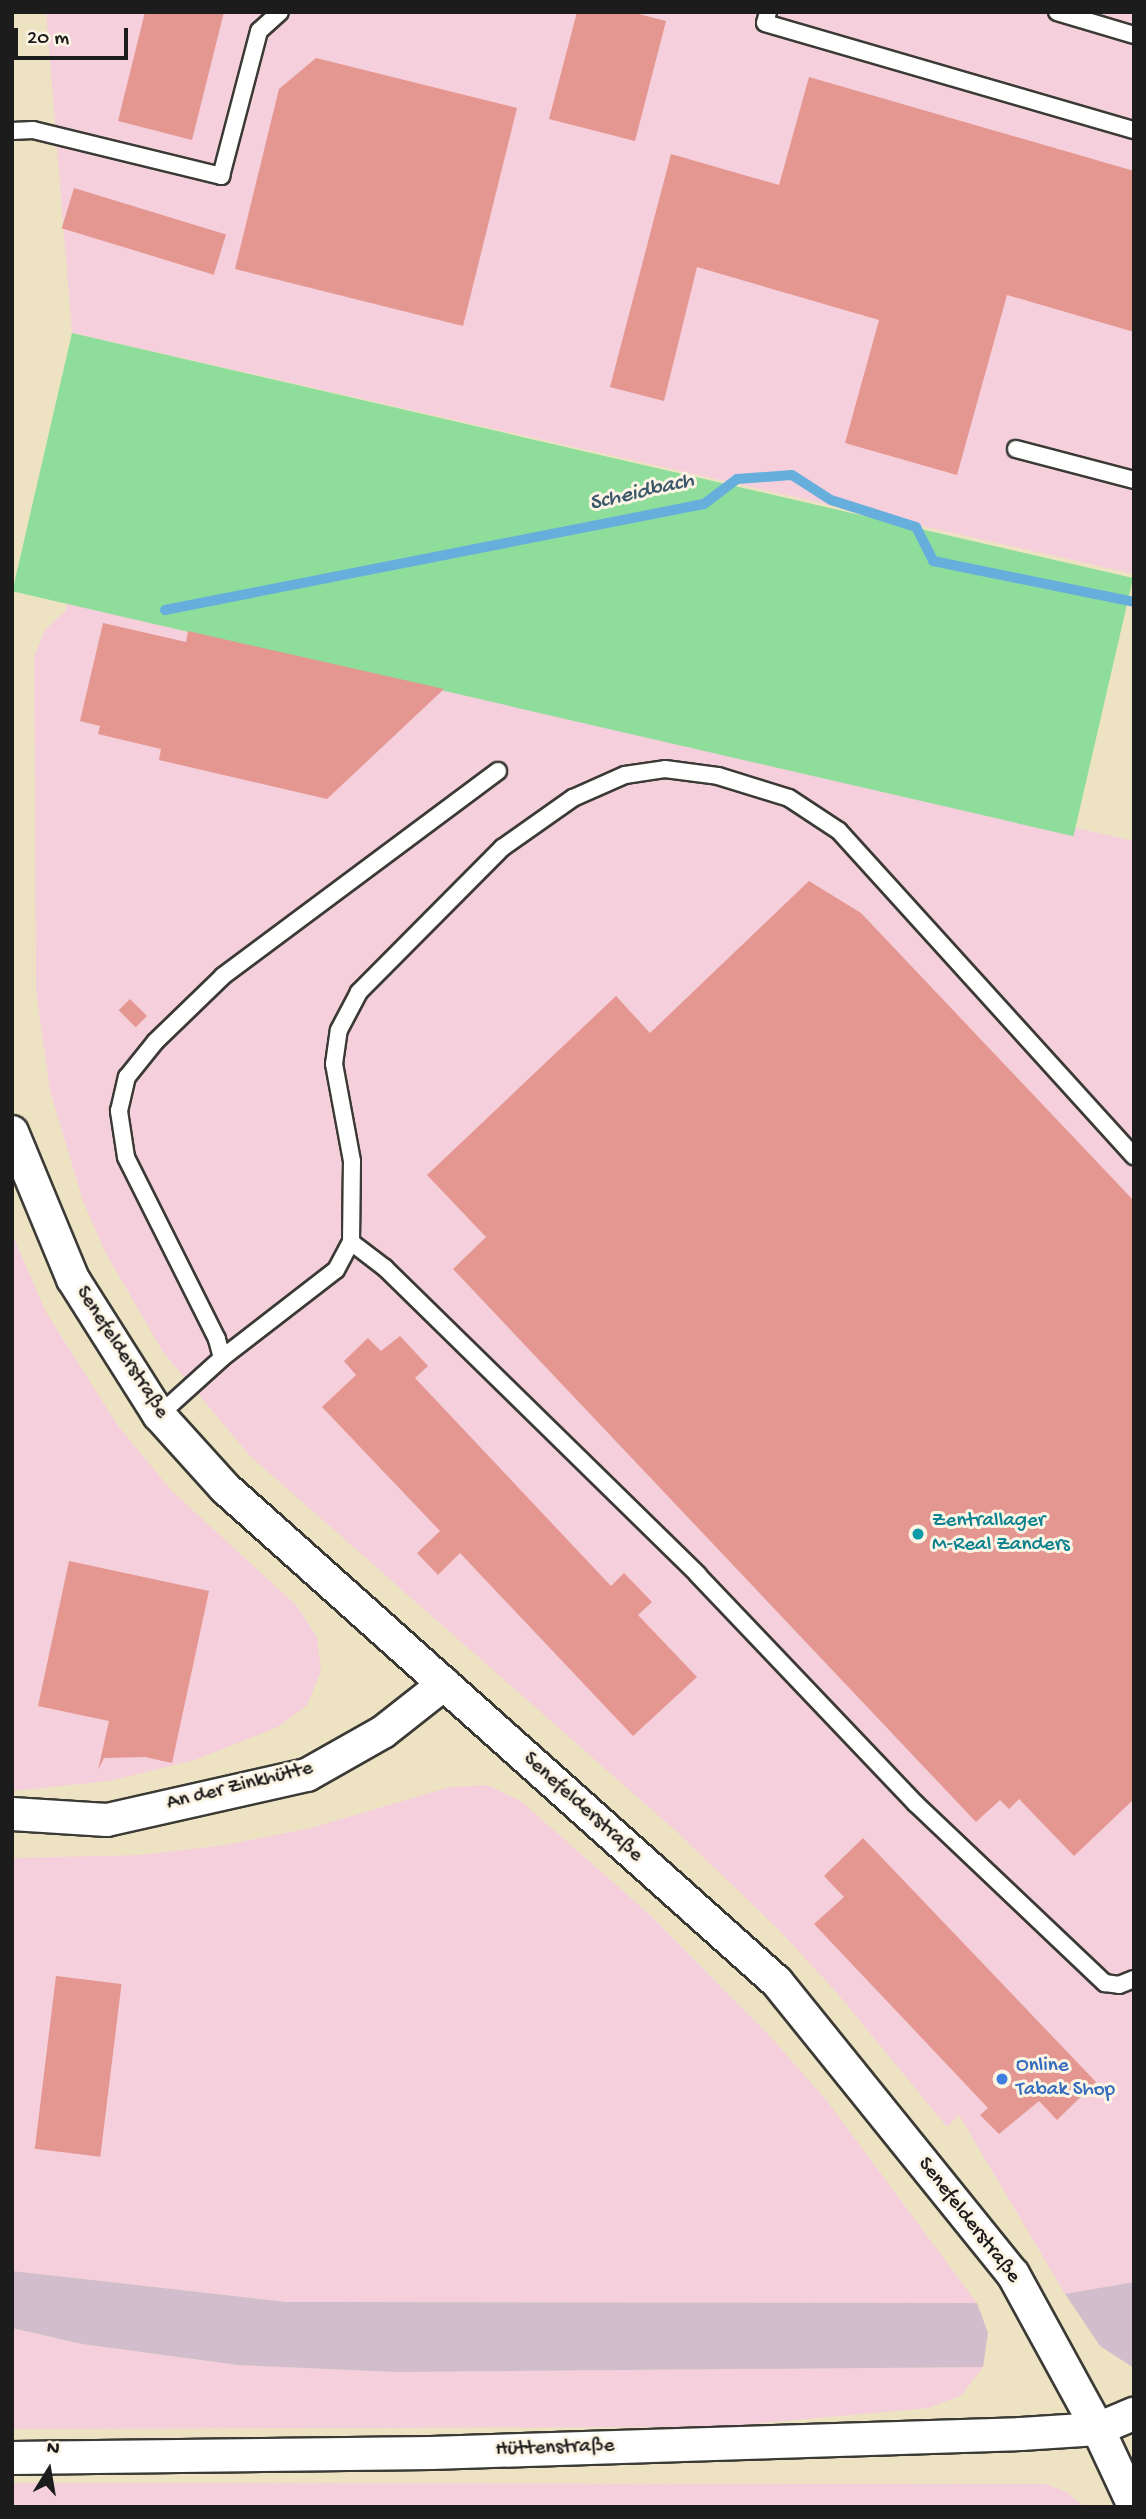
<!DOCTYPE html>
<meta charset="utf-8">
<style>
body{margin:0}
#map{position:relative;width:1146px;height:2519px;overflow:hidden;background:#ede3c3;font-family:"Gochi Hand",sans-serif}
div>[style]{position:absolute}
.built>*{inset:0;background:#f5cfdb}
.industrial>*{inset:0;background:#d1bdcc}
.green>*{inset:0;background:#8fdd9b;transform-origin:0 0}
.stream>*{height:10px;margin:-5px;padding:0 5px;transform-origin:5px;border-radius:5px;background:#66afdd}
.building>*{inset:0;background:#e49790;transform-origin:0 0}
.roads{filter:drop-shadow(2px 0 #3b3a35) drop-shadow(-2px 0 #3b3a35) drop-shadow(0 2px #3b3a35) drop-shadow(0 -2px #3b3a35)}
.service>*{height:16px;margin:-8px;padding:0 8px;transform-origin:8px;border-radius:8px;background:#fff}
.minor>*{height:32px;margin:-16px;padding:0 16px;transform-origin:16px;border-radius:16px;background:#fff}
.dots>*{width:19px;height:19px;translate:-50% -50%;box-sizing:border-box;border:4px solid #fcf5e5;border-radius:50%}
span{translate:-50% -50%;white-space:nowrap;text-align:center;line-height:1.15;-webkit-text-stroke:6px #fcf5e5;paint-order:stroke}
.street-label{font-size:21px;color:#1c1c1c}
.culture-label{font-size:21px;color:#0d838f}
.left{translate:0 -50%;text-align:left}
.shop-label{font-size:21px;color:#366cbe}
.water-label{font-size:23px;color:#3a5769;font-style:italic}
.frame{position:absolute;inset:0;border:14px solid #1c1c1c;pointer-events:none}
.north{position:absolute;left:14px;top:2435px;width:70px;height:70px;-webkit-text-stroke:5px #fcf5e5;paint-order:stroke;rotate:11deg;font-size:19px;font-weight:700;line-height:28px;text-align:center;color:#1c1c1c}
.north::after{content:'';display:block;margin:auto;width:24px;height:32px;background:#1c1c1c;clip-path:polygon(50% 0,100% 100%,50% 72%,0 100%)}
.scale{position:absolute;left:14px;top:28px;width:114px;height:32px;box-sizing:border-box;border:4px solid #1c1c1c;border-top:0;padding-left:9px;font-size:21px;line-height:24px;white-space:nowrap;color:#1c1c1c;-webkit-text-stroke:5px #fcf5e5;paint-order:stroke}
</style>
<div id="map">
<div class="built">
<i style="clip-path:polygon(46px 12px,1134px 12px,1134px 574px,72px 333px)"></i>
<i style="clip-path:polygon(67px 598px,1134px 841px,1134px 2282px,1065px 2294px,959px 2115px,947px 2127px,837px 1993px,778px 1929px,677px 1832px,250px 1456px,163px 1352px,105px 1252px,83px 1201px,50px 1091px,36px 990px,34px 657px,45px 630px,66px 610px)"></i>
<i style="clip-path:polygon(12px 1234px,46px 1312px,118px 1426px,172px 1491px,297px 1606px,317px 1637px,321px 1671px,307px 1705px,278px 1727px,195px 1760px,110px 1781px,12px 1791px)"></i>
<i style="clip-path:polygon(487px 1785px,521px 1801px,649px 1914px,769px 2035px,827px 2101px,977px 2303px,287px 2302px,12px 2271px,12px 1858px,141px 1855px,225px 1845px,311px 1828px,450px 1787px)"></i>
<i style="clip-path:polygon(12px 2328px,82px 2344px,238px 2365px,396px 2372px,983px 2367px,962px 2395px,929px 2408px,719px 2427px,12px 2429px)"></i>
<i style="clip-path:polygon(12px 2483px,1045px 2484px,1067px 2492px,1084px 2507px,12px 2507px)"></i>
</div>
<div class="industrial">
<i style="clip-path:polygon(12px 2271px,287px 2302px,977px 2303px,988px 2333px,983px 2367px,396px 2372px,238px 2365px,82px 2344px,12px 2328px)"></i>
<i style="clip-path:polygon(1134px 2282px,1134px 2368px,1100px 2346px,1065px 2294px)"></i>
</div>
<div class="green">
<i style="left:72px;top:333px;width:1089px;height:265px;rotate:13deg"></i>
</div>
<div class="stream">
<i style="left:165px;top:610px;width:549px;rotate:-11.13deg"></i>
<i style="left:704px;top:504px;width:41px;rotate:-37.1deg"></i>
<i style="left:737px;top:479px;width:55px;rotate:-4.2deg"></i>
<i style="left:792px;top:475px;width:46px;rotate:32.7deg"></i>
<i style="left:831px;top:500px;width:89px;rotate:17.6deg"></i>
<i style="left:916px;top:527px;width:38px;rotate:63deg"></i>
<i style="left:933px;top:561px;width:205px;rotate:11.5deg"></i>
</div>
<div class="building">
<i style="clip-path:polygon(145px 12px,224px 12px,192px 140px,118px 121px)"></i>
<i style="clip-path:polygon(577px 12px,631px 12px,666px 21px,635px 141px,549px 119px)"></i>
<i style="clip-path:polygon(316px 58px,517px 108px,463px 326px,235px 269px,279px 89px)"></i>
<i style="clip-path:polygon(809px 77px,1134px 171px,1134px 332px,1007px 295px,957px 475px,845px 443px,879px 320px,697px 267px,664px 401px,610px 387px,671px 154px,779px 185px)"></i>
<i style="left:74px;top:188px;width:159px;height:42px;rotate:17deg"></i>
<i style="clip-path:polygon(103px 623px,186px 642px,188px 631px,444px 689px,327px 799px,159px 760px,161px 749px,98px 734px,100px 726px,80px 721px)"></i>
<i style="clip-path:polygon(809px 881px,861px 913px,1134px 1201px,1134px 1799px,1074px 1856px,1019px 1799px,1009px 1809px,1000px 1800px,976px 1822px,453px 1269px,486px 1237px,427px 1175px,616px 996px,650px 1033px)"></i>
<i style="left:130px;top:999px;width:24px;height:16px;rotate:45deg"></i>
<i style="clip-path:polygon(400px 1336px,428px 1366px,415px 1378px,611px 1586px,624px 1573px,652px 1602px,638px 1615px,697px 1677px,633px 1736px,460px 1553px,438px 1575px,417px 1553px,440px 1531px,322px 1407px,356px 1375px,344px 1361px,368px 1338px,381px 1351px)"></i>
<i style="clip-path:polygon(69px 1561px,209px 1591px,172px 1763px,145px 1757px,104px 1758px,98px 1770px,109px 1721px,38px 1706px)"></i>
<i style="clip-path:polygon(863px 1838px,1096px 2082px,1057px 2120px,1039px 2101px,999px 2134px,980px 2115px,988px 2108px,814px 1924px,844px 1897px,824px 1876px)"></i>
<i style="left:56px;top:1976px;width:66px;height:174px;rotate:7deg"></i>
</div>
<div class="roads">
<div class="service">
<i style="left:768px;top:12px;width:11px;rotate:105deg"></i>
<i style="left:765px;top:23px;width:384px;rotate:16.2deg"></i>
<i style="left:1057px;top:12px;width:80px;rotate:16.6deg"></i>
<i style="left:12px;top:131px;width:21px;rotate:-3deg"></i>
<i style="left:33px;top:130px;width:194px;rotate:13.7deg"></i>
<i style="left:221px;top:176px;width:150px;rotate:-75.3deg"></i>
<i style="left:259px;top:31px;width:28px;rotate:-42deg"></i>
<i style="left:1016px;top:449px;width:122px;rotate:14.7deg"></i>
<i style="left:351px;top:1242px;width:43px;rotate:37.4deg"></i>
<i style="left:385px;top:1268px;width:438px;rotate:44.4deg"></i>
<i style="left:698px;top:1575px;width:315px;rotate:46.4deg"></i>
<i style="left:915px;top:1803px;width:262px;rotate:43.5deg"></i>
<i style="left:1105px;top:1983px;width:14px;rotate:8deg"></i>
<i style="left:1119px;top:1985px;width:16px;rotate:-22deg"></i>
<i style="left:222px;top:1358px;width:144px;rotate:-37.7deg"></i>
<i style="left:336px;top:1270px;width:32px;rotate:-62deg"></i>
<i style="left:351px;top:1242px;width:81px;rotate:-89.3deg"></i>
<i style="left:352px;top:1161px;width:99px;rotate:-100.5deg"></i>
<i style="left:334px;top:1064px;width:34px;rotate:-82deg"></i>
<i style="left:339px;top:1030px;width:43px;rotate:-62.2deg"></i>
<i style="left:359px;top:992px;width:203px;rotate:-45.2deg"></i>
<i style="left:502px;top:848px;width:87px;rotate:-35.2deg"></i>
<i style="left:573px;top:798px;width:57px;rotate:-23.9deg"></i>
<i style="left:625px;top:775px;width:40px;rotate:-8.5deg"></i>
<i style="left:665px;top:769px;width:53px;rotate:7.5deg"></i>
<i style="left:718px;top:776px;width:74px;rotate:17.2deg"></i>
<i style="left:789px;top:798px;width:60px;rotate:33.4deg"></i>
<i style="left:839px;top:831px;width:439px;rotate:47.8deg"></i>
<i style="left:159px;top:1415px;width:85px;rotate:-42.1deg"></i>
<i style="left:222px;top:1358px;width:20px;rotate:-105deg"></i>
<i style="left:217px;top:1339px;width:203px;rotate:-116.6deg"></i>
<i style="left:126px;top:1157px;width:47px;rotate:-98.7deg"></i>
<i style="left:119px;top:1111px;width:35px;rotate:-77deg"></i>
<i style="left:127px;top:1077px;width:45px;rotate:-51.3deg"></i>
<i style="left:155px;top:1042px;width:95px;rotate:-44.1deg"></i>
<i style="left:223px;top:976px;width:343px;rotate:-36.7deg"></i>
</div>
<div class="minor">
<i style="left:12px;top:1132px;width:159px;rotate:67.5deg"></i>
<i style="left:73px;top:1279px;width:161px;rotate:57.7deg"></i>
<i style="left:159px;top:1415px;width:98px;rotate:47.9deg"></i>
<i style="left:225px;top:1488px;width:741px;rotate:41.83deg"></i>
<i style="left:777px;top:1982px;width:375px;rotate:51.1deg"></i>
<i style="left:1013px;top:2274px;width:177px;rotate:61.3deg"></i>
<i style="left:1098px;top:2429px;width:85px;rotate:64.9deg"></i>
<i style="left:12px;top:1814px;width:95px;rotate:3.6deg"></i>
<i style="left:107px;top:1820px;width:205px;rotate:-12.7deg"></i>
<i style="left:307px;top:1775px;width:87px;rotate:-29.5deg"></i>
<i style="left:383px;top:1732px;width:78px;rotate:-38.2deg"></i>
<i style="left:12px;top:2458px;width:419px;rotate:-0.7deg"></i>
<i style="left:431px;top:2453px;width:590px;rotate:-1.84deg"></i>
<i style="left:1021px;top:2434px;width:77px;rotate:-3.7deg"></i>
<i style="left:1098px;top:2429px;width:39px;rotate:-23deg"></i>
</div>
</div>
<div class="dots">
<i style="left:918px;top:1534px;background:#0f9aa8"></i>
<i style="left:1002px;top:2079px;background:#3f7fe0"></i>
</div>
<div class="street-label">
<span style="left:121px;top:1353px;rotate:57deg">Senefelderstraße</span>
<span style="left:240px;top:1787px;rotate:-14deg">An der Zinkhütte</span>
<span style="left:582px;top:1808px;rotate:42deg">Senefelderstraße</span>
<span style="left:968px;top:2221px;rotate:52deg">Senefelderstraße</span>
<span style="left:555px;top:2449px;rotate:-2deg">Hüttenstraße</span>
</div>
<div class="culture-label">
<span class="left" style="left:932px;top:1534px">Zentrallager<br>M-Real Zanders</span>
</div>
<div class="shop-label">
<span class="left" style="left:1016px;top:2079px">Online<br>Tabak Shop</span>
</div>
<div class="water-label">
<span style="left:642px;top:493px;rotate:-13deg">Scheidbach</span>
</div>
<div class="frame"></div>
<div class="north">N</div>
<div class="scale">20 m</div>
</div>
